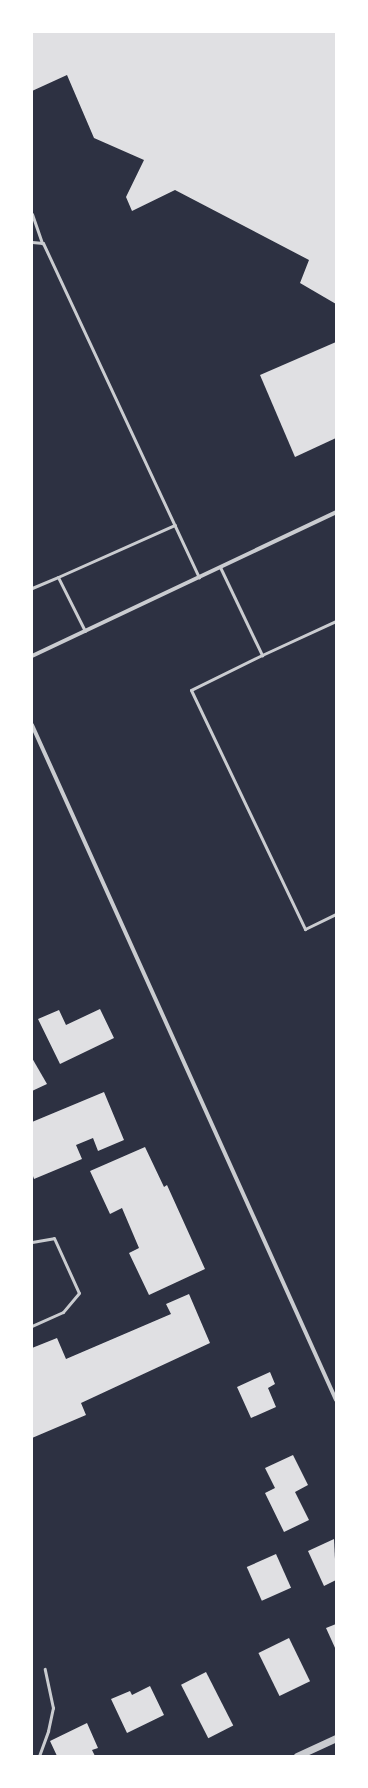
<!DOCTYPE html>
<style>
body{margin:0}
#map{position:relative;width:368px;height:1788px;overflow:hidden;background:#2d3142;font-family:Montserrat,sans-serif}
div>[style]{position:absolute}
.building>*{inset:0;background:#e0e0e3;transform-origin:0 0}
.service>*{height:3px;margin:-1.5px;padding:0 1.5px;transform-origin:1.5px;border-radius:1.5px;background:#caccd0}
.minor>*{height:4px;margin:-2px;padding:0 2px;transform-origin:2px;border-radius:2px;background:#caccd0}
.tertiary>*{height:7px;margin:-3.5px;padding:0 3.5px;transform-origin:3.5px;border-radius:3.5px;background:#caccd0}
span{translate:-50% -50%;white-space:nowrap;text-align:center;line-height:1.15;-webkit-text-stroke:3px #fff;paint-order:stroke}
.frame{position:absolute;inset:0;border:33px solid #fff;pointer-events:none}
</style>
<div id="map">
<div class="building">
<i style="clip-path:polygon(32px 32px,336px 32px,336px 304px,300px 283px,309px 260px,175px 190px,132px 211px,126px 197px,144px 160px,94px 138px,67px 75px,32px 91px)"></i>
<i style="clip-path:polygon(336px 342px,336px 438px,295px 457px,260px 375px)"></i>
<i style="clip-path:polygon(100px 1009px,114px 1038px,60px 1064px,38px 1019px,59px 1010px,66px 1025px)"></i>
<i style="clip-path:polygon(32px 1058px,47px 1084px,32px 1091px)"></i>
<i style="clip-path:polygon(104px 1092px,124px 1140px,98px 1151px,93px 1138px,76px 1145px,82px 1159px,34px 1179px,32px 1173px,32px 1122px)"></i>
<i style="clip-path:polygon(145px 1147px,164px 1187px,167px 1185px,205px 1269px,149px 1295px,129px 1253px,139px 1248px,122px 1208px,110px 1214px,90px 1171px)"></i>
<i style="clip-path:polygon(189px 1294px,210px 1343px,81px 1403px,86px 1415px,32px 1438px,32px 1348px,57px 1338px,66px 1359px,171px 1314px,166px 1304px)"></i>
<i style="clip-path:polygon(270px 1372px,275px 1384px,268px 1388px,276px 1407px,251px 1418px,237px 1387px)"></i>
<i style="clip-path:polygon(293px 1455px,308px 1485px,295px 1492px,309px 1520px,284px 1532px,265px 1493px,275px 1488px,265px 1468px)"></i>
<i style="clip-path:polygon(334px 1539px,336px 1580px,324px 1586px,308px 1551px)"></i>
<i style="left:276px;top:1554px;width:37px;height:32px;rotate:66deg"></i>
<i style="clip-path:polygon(336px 1624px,336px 1650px,326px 1628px)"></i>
<i style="left:289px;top:1638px;width:48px;height:34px;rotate:64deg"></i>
<i style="left:206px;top:1672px;width:60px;height:28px;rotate:63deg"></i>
<i style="clip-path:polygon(150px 1686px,164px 1715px,127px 1733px,111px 1699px,130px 1691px,132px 1695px)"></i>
<i style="clip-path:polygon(87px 1723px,98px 1748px,92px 1750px,95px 1756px,57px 1756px,50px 1741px)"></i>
</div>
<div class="service">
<i style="left:32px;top:214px;width:31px;rotate:71deg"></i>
<i style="left:32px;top:242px;width:11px;rotate:5deg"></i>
<i style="left:43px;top:243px;width:369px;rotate:65deg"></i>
<i style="left:220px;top:567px;width:98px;rotate:64.5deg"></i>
<i style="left:262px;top:655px;width:79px;rotate:153.8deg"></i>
<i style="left:191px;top:690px;width:265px;rotate:64.5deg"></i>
<i style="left:305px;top:929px;width:34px;rotate:-26deg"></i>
<i style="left:32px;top:588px;width:28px;rotate:-23deg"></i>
<i style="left:85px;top:631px;width:60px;rotate:-116.6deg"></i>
<i style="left:58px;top:577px;width:128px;rotate:-24deg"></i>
<i style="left:262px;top:655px;width:81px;rotate:-24.7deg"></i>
<i style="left:32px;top:1242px;width:22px;rotate:-10deg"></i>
<i style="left:54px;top:1238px;width:60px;rotate:65.6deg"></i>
<i style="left:79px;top:1293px;width:25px;rotate:130deg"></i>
<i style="left:63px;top:1312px;width:34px;rotate:156deg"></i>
<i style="left:39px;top:1756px;width:27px;rotate:-70deg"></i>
<i style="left:48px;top:1731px;width:24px;rotate:-78deg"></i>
<i style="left:53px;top:1708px;width:40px;rotate:-102deg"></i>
</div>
<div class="minor">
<i style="left:32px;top:656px;width:336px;rotate:-25.3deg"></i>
<i style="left:32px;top:725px;width:740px;rotate:65.75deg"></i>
</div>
<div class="tertiary">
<i style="left:297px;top:1756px;width:43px;rotate:-24.8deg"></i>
</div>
<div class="frame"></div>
</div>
